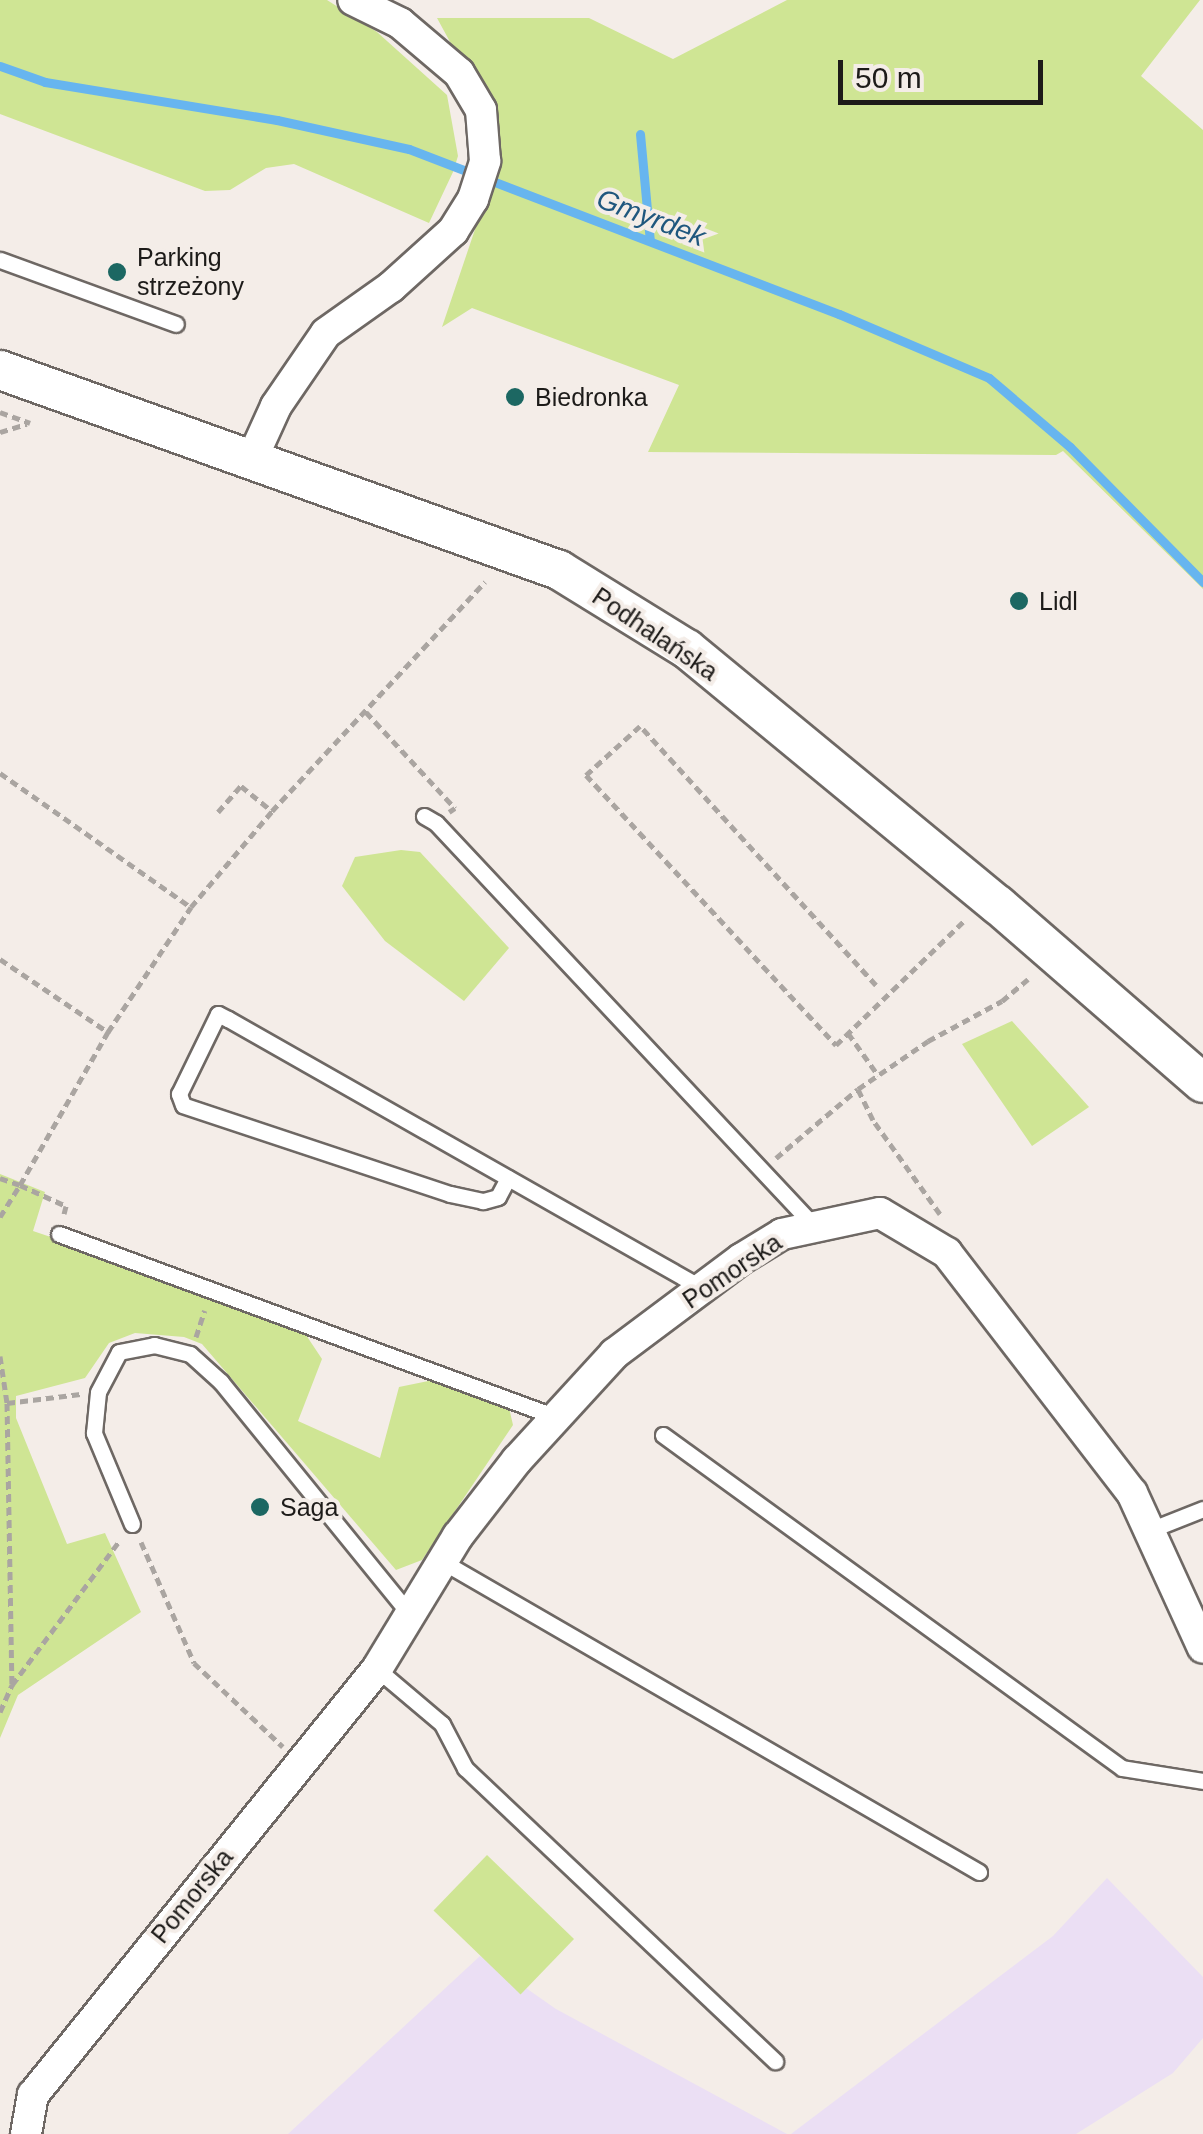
<!DOCTYPE html>
<meta charset="utf-8">
<style>
body{margin:0}
#map{position:relative;width:1203px;height:2134px;overflow:hidden;background:#f4ede8;font-family:Arial,sans-serif}
div>[style]{position:absolute}
.industrial>*{inset:0;background:#ebdff4}
.green>*{inset:0;background:#cfe594;transform-origin:0 0}
.stream>*{height:9px;margin:-4.5px;padding:0 4.5px;transform-origin:4.5px;border-radius:4.5px;background:#67b5ef}
.path>*{height:5px;margin-top:-2.5px;transform-origin:0;background:repeating-linear-gradient(90deg,#aaa5a1 0 8px,transparent 0 13px)}
.roads{filter:drop-shadow(2px 0 #6e6864) drop-shadow(-2px 0 #6e6864) drop-shadow(0 2px #6e6864) drop-shadow(0 -2px #6e6864)}
.service>*{height:15px;margin:-7.5px;padding:0 7.5px;transform-origin:7.5px;border-radius:7.5px;background:#fff}
.minor>*{height:30px;margin:-15px;padding:0 15px;transform-origin:15px;border-radius:15px;background:#fff}
.tertiary>*{height:38px;margin:-19px;padding:0 19px;transform-origin:19px;border-radius:19px;background:#fff}
.dots>*{width:28px;height:28px;translate:-50% -50%;box-sizing:border-box;border:5px solid #f4ede8;border-radius:50%}
span{translate:-50% -50%;white-space:nowrap;text-align:center;line-height:1.15;-webkit-text-stroke:8px #f4ede8;paint-order:stroke}
.poi-label{font-size:25px;color:#1d1b19}
.left{translate:0 -50%;text-align:left}
.street-label{font-size:25px;color:#1d1b19}
.water-label{font-size:28px;color:#1f577e;font-style:italic}
.scale{position:absolute;left:838px;top:60px;width:205px;height:45px;box-sizing:border-box;border:5px solid #1d1b19;border-top:0;padding-left:12px;font-size:30px;line-height:35px;white-space:nowrap;color:#1d1b19;-webkit-text-stroke:8px #f4ede8;paint-order:stroke}
</style>
<div id="map">
<div class="industrial">
<i style="clip-path:polygon(1107px 1878px,1203px 1977px,1203px 2038px,1173px 2073px,1076px 2134px,791px 2134px,1053px 1936px)"></i>
<i style="clip-path:polygon(480px 1956px,556px 2009px,787px 2134px,288px 2134px)"></i>
</div>
<div class="green">
<i style="clip-path:polygon(0 0,327px 0,377px 32px,447px 95px,458px 156px,453px 172px,429px 223px,294px 164px,266px 168px,230px 190px,205px 191px,0 114px)"></i>
<i style="clip-path:polygon(787px 0,1200px 0,1141px 76px,1203px 130px,1203px 589px,1063px 451px,1056px 455px,648px 452px,679px 385px,472px 308px,442px 327px,486px 197px,455px 51px,437px 18px,589px 18px,673px 59px)"></i>
<i style="clip-path:polygon(401px 850px,420px 852px,509px 948px,464px 1001px,385px 941px,342px 886px,355px 857px)"></i>
<i style="clip-path:polygon(1012px 1021px,1089px 1107px,1032px 1146px,962px 1044px)"></i>
<i style="clip-path:polygon(0 1174px,45px 1192px,33px 1231px,296px 1320px,322px 1359px,298px 1421px,380px 1458px,399px 1387px,443px 1378px,507px 1399px,513px 1425px,422px 1560px,396px 1570px,202px 1344px,184px 1337px,135px 1333px,109px 1343px,85px 1378px,16px 1396px,16px 1418px,67px 1544px,105px 1533px,141px 1612px,18px 1695px,0 1738px)"></i>
<i style="left:487px;top:1855px;width:121px;height:77px;rotate:44deg"></i>
</div>
<div class="stream">
<i style="left:0;top:66px;width:48px;rotate:19.6deg"></i>
<i style="left:45px;top:82px;width:235px;rotate:9.3deg"></i>
<i style="left:277px;top:120px;width:135px;rotate:12.4deg"></i>
<i style="left:409px;top:149px;width:461px;rotate:21deg"></i>
<i style="left:839px;top:314px;width:163px;rotate:23.1deg"></i>
<i style="left:989px;top:378px;width:106px;rotate:40.4deg"></i>
<i style="left:1070px;top:447px;width:190px;rotate:45.4deg"></i>
<i style="left:640px;top:134px;width:107px;rotate:84.7deg"></i>
</div>
<div class="path">
<i style="left:0;top:412px;width:32px;rotate:20deg"></i>
<i style="left:0;top:432px;width:28px;rotate:-17deg"></i>
<i style="left:366px;top:712px;width:131px;rotate:47.2deg"></i>
<i style="left:455px;top:808px;width:7px;rotate:146deg"></i>
<i style="left:0;top:773px;width:233px;rotate:35.1deg"></i>
<i style="left:191px;top:907px;width:126px;rotate:-49.8deg"></i>
<i style="left:218px;top:812px;width:35px;rotate:-49deg"></i>
<i style="left:241px;top:786px;width:40px;rotate:39deg"></i>
<i style="left:272px;top:811px;width:313px;rotate:-47.1deg"></i>
<i style="left:0;top:959px;width:130px;rotate:34.1deg"></i>
<i style="left:876px;top:985px;width:350px;rotate:-132.3deg"></i>
<i style="left:640px;top:726px;width:73px;rotate:137.8deg"></i>
<i style="left:586px;top:775px;width:368px;rotate:47.2deg"></i>
<i style="left:836px;top:1045px;width:177px;rotate:-44.1deg"></i>
<i style="left:848px;top:1033px;width:52px;rotate:54.5deg"></i>
<i style="left:776px;top:1158px;width:107px;rotate:-40.1deg"></i>
<i style="left:0;top:1178px;width:21px;rotate:19deg"></i>
<i style="left:20px;top:1185px;width:177px;rotate:-60.1deg"></i>
<i style="left:108px;top:1032px;width:150px;rotate:-56.4deg"></i>
<i style="left:940px;top:1214px;width:115px;rotate:-125.5deg"></i>
<i style="left:873px;top:1120px;width:34px;rotate:-116deg"></i>
<i style="left:858px;top:1089px;width:85px;rotate:-34.4deg"></i>
<i style="left:928px;top:1041px;width:84px;rotate:-28.4deg"></i>
<i style="left:1002px;top:1001px;width:34px;rotate:-40deg"></i>
<i style="left:0;top:1217px;width:38px;rotate:-58deg"></i>
<i style="left:20px;top:1185px;width:51px;rotate:24.5deg"></i>
<i style="left:66px;top:1206px;width:8px;rotate:104deg"></i>
<i style="left:196px;top:1337px;width:28px;rotate:-72deg"></i>
<i style="left:0;top:1356px;width:48px;rotate:81.5deg"></i>
<i style="left:7px;top:1403px;width:74px;rotate:-7deg"></i>
<i style="left:7px;top:1403px;width:282px;rotate:89deg"></i>
<i style="left:12px;top:1685px;width:181px;rotate:-53.3deg"></i>
<i style="left:141px;top:1542px;width:132px;rotate:66.3deg"></i>
<i style="left:194px;top:1663px;width:122px;rotate:43.3deg"></i>
<i style="left:0;top:1712px;width:30px;rotate:-66deg"></i>
</div>
<div class="roads">
<div class="service">
<i style="left:0;top:260px;width:187px;rotate:20deg"></i>
<i style="left:424px;top:816px;width:14px;rotate:30deg"></i>
<i style="left:436px;top:823px;width:553px;rotate:46.83deg"></i>
<i style="left:508px;top:1178px;width:21px;rotate:118deg"></i>
<i style="left:498px;top:1197px;width:16px;rotate:165deg"></i>
<i style="left:483px;top:1201px;width:34px;rotate:-168deg"></i>
<i style="left:450px;top:1194px;width:281px;rotate:-161.6deg"></i>
<i style="left:183px;top:1105px;width:12px;rotate:-110deg"></i>
<i style="left:179px;top:1094px;width:89px;rotate:-64deg"></i>
<i style="left:218px;top:1014px;width:11px;rotate:27deg"></i>
<i style="left:228px;top:1019px;width:545px;rotate:29.58deg"></i>
<i style="left:59px;top:1234px;width:530px;rotate:20.21deg"></i>
<i style="left:663px;top:1435px;width:567px;rotate:35.96deg"></i>
<i style="left:1122px;top:1768px;width:82px;rotate:9.1deg"></i>
<i style="left:132px;top:1524px;width:99px;rotate:-112.7deg"></i>
<i style="left:94px;top:1433px;width:41px;rotate:-84.4deg"></i>
<i style="left:98px;top:1392px;width:45px;rotate:-62.3deg"></i>
<i style="left:119px;top:1352px;width:36px;rotate:-11deg"></i>
<i style="left:154px;top:1345px;width:37px;rotate:14deg"></i>
<i style="left:190px;top:1354px;width:42px;rotate:42.1deg"></i>
<i style="left:221px;top:1382px;width:301px;rotate:50.9deg"></i>
<i style="left:1150px;top:1530px;width:57px;rotate:-21.6deg"></i>
<i style="left:445px;top:1563px;width:617px;rotate:30.06deg"></i>
<i style="left:377px;top:1669px;width:85px;rotate:40.2deg"></i>
<i style="left:442px;top:1724px;width:50px;rotate:62.4deg"></i>
<i style="left:465px;top:1768px;width:427px;rotate:43.4deg"></i>
</div>
<div class="minor">
<i style="left:252px;top:459px;width:58px;rotate:-65.6deg"></i>
<i style="left:276px;top:406px;width:88px;rotate:-55.6deg"></i>
<i style="left:326px;top:333px;width:80px;rotate:-35.3deg"></i>
<i style="left:391px;top:287px;width:84px;rotate:-42.1deg"></i>
<i style="left:453px;top:231px;width:38px;rotate:-58deg"></i>
<i style="left:473px;top:199px;width:40px;rotate:-72deg"></i>
<i style="left:485px;top:161px;width:51px;rotate:-94.5deg"></i>
<i style="left:481px;top:110px;width:43px;rotate:-120.7deg"></i>
<i style="left:459px;top:73px;width:77px;rotate:-139.7deg"></i>
<i style="left:400px;top:23px;width:52px;rotate:-153.9deg"></i>
<i style="left:26px;top:2134px;width:40px;rotate:-80deg"></i>
<i style="left:33px;top:2095px;width:548px;rotate:-51.08deg"></i>
<i style="left:377px;top:1669px;width:156px;rotate:-58.7deg"></i>
<i style="left:458px;top:1536px;width:96px;rotate:-52.2deg"></i>
<i style="left:517px;top:1460px;width:144px;rotate:-47.5deg"></i>
<i style="left:614px;top:1354px;width:159px;rotate:-36.8deg"></i>
<i style="left:741px;top:1259px;width:48px;rotate:-31.4deg"></i>
<i style="left:782px;top:1234px;width:100px;rotate:-12.1deg"></i>
<i style="left:880px;top:1213px;width:78px;rotate:30.8deg"></i>
<i style="left:947px;top:1253px;width:303px;rotate:52.4deg"></i>
<i style="left:1132px;top:1493px;width:170px;rotate:65.4deg"></i>
</div>
<div class="tertiary">
<i style="left:0;top:370px;width:594px;rotate:19.69deg"></i>
<i style="left:559px;top:570px;width:150px;rotate:31.7deg"></i>
<i style="left:687px;top:649px;width:403px;rotate:39.5deg"></i>
<i style="left:998px;top:905px;width:271px;rotate:41deg"></i>
</div>
</div>
<div class="dots">
<i style="left:117px;top:272px;background:#1c6762"></i>
<i style="left:515px;top:397px;background:#1c6762"></i>
<i style="left:1019px;top:601px;background:#1c6762"></i>
<i style="left:260px;top:1507px;background:#1c6762"></i>
</div>
<div class="poi-label">
<span class="left" style="left:137px;top:272px">Parking<br>strzeżony</span>
<span class="left" style="left:535px;top:397px">Biedronka</span>
<span class="left" style="left:1039px;top:601px">Lidl</span>
<span class="left" style="left:280px;top:1507px">Saga</span>
</div>
<div class="street-label">
<span style="left:655px;top:634px;rotate:34deg">Podhalańska</span>
<span style="left:732px;top:1271px;rotate:-34deg">Pomorska</span>
<span style="left:192px;top:1896px;rotate:-51deg">Pomorska</span>
</div>
<div class="water-label">
<span style="left:651px;top:218px;rotate:21deg">Gmyrdek</span>
</div>
<div class="scale">50 m</div>
</div>
